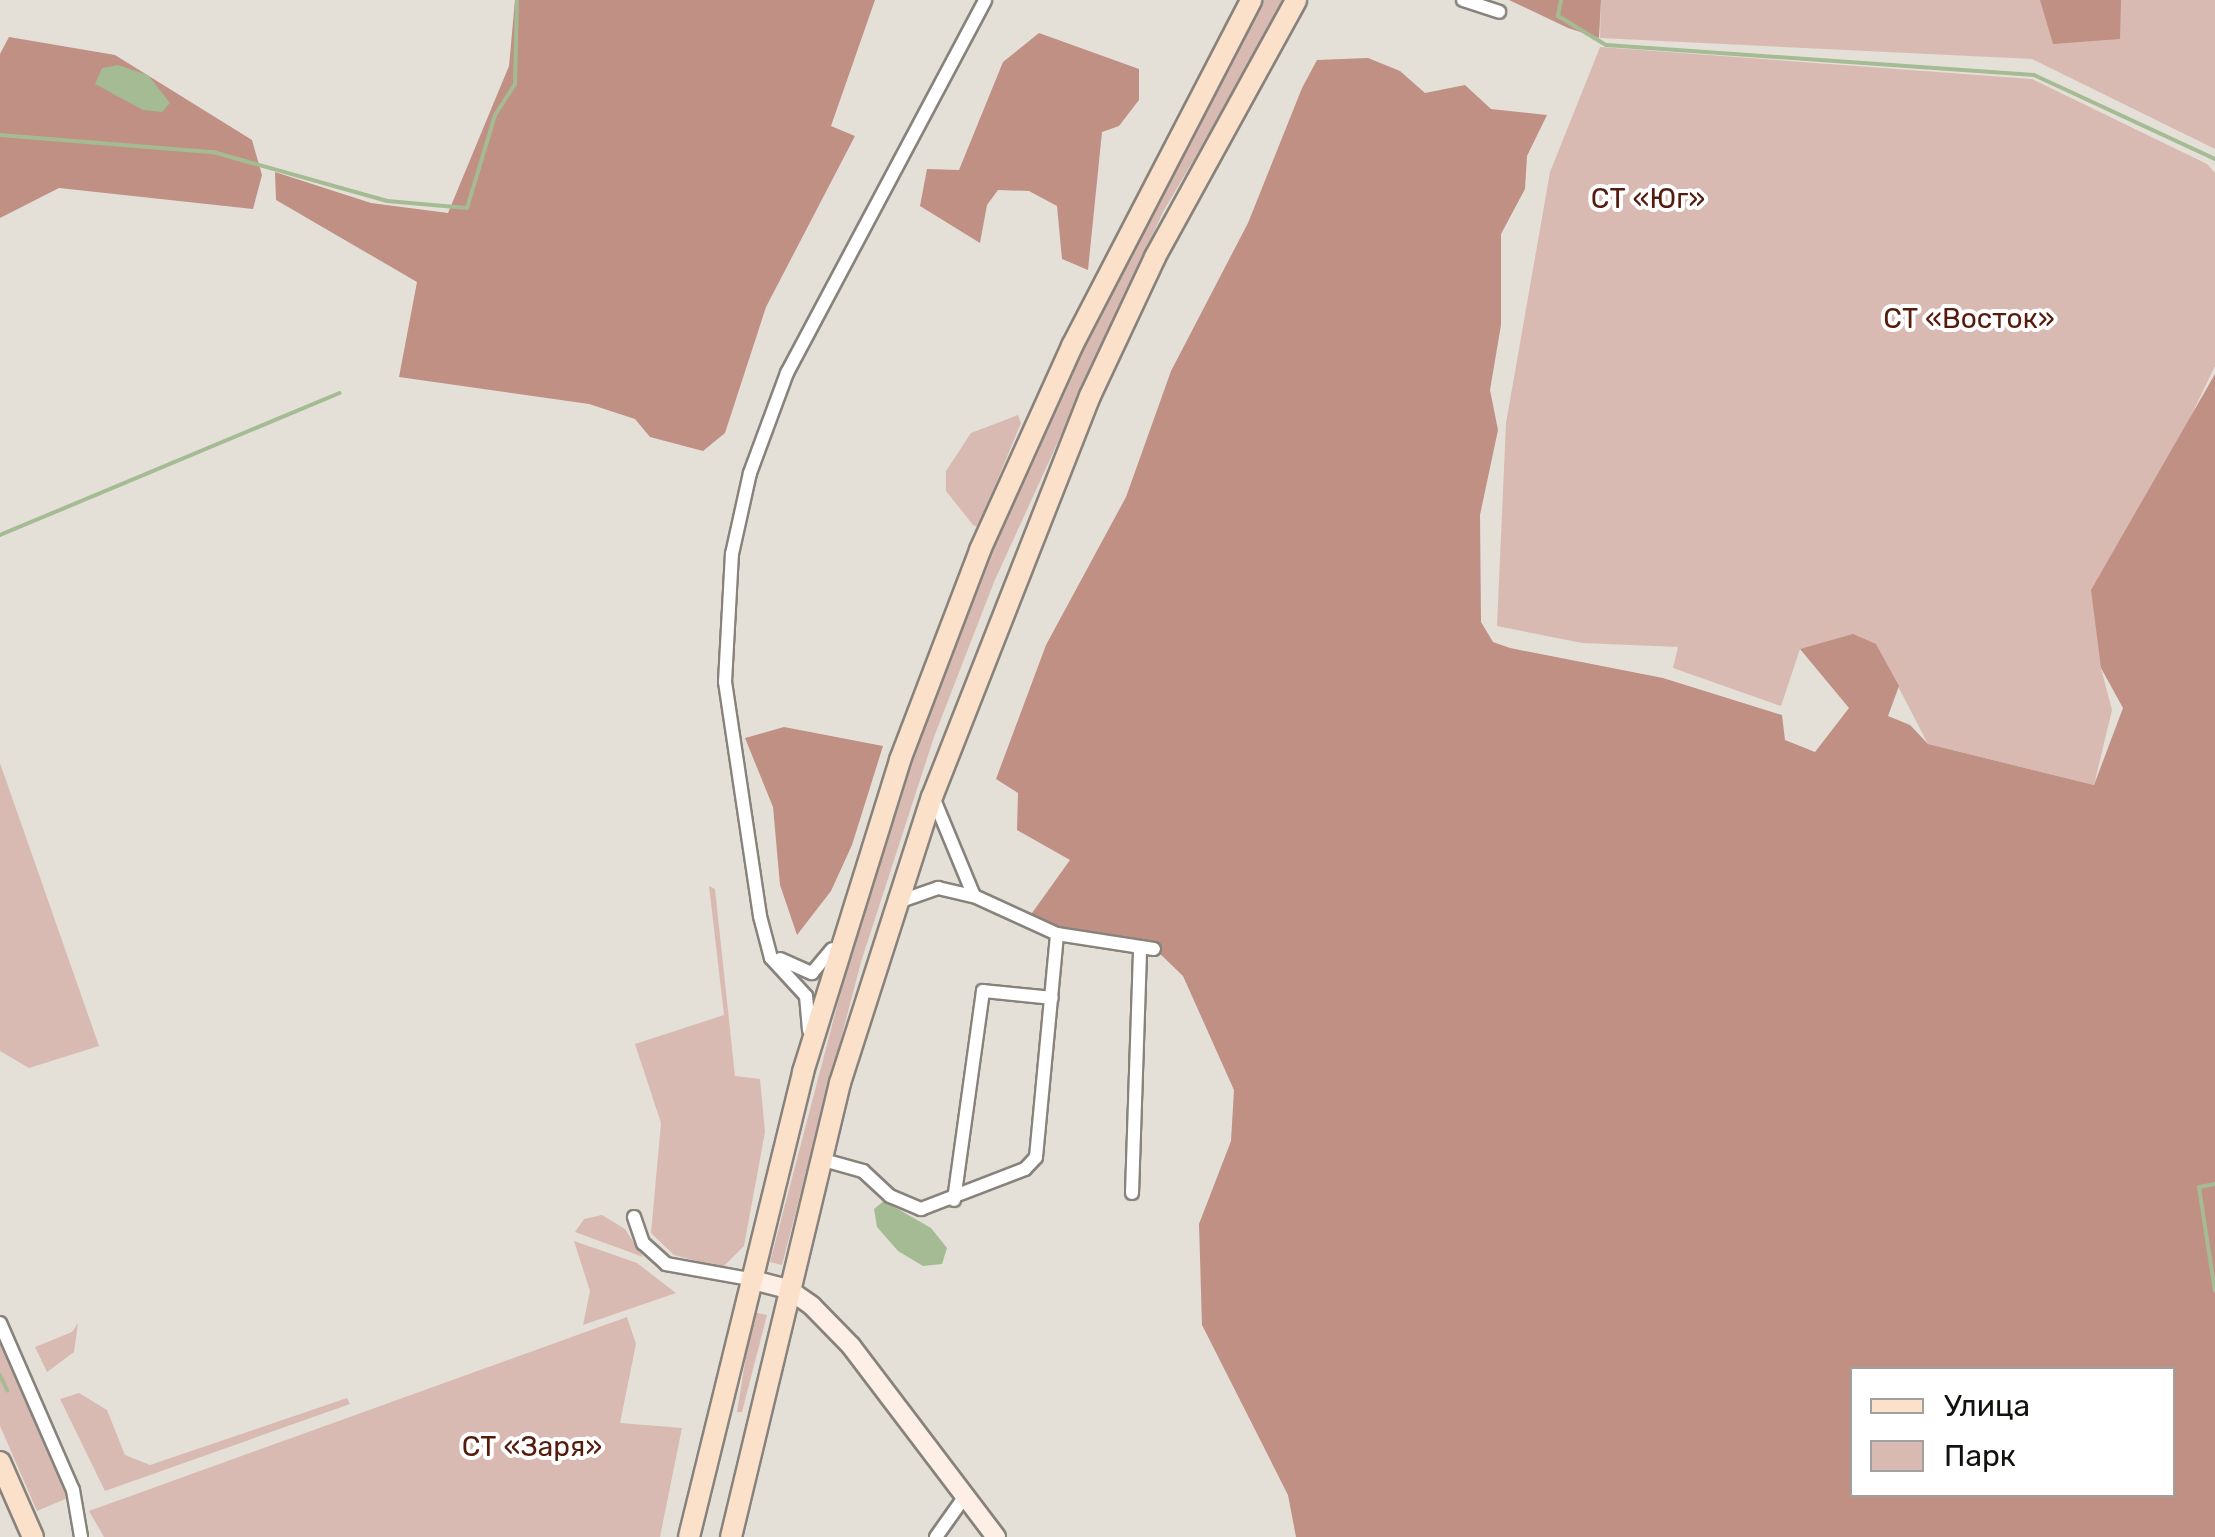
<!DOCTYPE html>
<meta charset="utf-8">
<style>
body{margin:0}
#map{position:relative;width:2215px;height:1537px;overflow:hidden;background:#e4e0d8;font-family:Rubik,sans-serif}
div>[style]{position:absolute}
.green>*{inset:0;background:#d9bab2}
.forest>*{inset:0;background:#bf9083}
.water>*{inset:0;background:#a5bb94}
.stream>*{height:4px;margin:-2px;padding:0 2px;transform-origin:2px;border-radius:2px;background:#a5bb94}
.roads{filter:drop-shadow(2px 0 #87837c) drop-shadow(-2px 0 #87837c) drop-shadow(0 2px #87837c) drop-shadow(0 -2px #87837c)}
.street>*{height:12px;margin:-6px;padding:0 6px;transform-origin:6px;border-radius:6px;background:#fff}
.secondary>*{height:18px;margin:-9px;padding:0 9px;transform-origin:9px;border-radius:9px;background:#fdefe5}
.primary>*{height:20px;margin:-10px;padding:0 10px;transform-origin:10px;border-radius:10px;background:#fbe0ca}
span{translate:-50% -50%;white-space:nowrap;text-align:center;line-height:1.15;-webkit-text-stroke:8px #fff;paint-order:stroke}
.park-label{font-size:28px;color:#551b0c}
.legend{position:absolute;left:1850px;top:1367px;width:325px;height:130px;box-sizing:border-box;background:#fff;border:2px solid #a0a09f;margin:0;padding:12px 18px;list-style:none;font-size:30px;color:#12110e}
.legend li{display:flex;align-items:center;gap:20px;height:50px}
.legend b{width:50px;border:2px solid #a0a09f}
</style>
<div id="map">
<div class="green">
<i style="clip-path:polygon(1264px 0,1287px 0,1163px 212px,994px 582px,934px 737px,861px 962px,782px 1265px,770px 1262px,878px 850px,991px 546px,1128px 250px)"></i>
<i style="clip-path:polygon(1601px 0,2215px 0,2215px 149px,2032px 59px,1600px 38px)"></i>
<i style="clip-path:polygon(1600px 47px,2032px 79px,2207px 164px,2215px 173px,2215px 366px,2177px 445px,2101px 668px,2112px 710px,2094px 785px,1928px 744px,1876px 644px,1800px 649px,1781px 706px,1673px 668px,1678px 647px,1582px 643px,1497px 626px,1506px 423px,1550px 172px)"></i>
<i style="clip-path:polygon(1018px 415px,1021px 423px,978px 527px,973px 525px,946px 491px,946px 471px,971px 433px)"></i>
<i style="clip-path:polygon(0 763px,99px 1046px,29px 1068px,0 1051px)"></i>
<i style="clip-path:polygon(709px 886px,715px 889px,735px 1076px,760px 1079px,765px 1132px,744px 1246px,722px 1268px,674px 1255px,651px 1233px,661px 1123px,635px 1044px,724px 1015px)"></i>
<i style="clip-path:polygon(602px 1215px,625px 1229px,643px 1257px,575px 1232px,584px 1219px)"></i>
<i style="clip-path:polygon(574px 1241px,637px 1263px,676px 1293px,583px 1325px,590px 1291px)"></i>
<i style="clip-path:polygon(753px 1312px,767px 1315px,742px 1412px,737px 1412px)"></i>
<i style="clip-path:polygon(627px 1317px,636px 1344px,620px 1423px,682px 1428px,660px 1537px,104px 1537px,89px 1511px)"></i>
<i style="clip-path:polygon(78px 1323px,74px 1352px,47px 1372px,35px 1347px,72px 1332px)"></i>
<i style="clip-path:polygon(0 1339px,70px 1497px,37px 1511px,0 1426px)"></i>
<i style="clip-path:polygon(79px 1393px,107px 1410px,125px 1455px,150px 1465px,347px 1398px,350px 1404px,105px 1491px,60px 1399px)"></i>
</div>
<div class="forest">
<i style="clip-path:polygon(515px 0,875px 0,831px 126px,855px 136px,766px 307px,725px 433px,703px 451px,650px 437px,635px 419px,589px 404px,399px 377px,417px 282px,276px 200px,275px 172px,371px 203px,448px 213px,509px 66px)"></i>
<i style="clip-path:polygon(1509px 0,1601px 0,1599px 38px,1568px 28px)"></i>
<i style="clip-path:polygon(2040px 0,2121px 0,2120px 39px,2053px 44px)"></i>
<i style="clip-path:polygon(1039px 33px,1139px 69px,1139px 100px,1119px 126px,1102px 132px,1088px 270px,1062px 259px,1057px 206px,1029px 191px,998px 190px,987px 205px,980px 243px,920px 206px,927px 169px,959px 170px,1003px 62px)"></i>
<i style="clip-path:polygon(9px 37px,115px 55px,252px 140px,262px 175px,253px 209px,59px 188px,0 218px,0 54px)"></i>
<i style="clip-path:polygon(evenodd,1368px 58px,1400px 71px,1425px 93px,1465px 85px,1491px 109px,1547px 115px,1527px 156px,1525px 189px,1501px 234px,1501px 325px,1490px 390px,1498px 430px,1480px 515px,1481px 622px,1493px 642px,1510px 648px,1663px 678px,1782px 715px,1785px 740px,1815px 752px,1849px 708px,1800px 649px,1853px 634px,1876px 644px,1899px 686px,1888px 716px,1910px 725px,1928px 744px,2094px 785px,2123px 708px,2101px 668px,2091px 590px,2215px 374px,2215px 1537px,1296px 1537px,1288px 1495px,1202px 1325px,1199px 1224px,1231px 1141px,1234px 1090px,1183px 976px,1155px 949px,1057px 934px,1027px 920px,1070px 860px,1017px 830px,1018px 793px,996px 779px,1046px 645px,1126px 497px,1171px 371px,1248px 223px,1302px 88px,1317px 60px,1368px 58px,1852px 1370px,2172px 1370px,2172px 1494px,1852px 1494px,1852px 1370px)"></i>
<i style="clip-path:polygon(784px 727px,883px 746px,852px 845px,831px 891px,797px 935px,780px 885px,773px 807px,745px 738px)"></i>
</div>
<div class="water">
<i style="clip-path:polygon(118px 65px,148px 75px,170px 103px,162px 112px,143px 110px,95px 84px,102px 68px)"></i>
<i style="clip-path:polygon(884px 1201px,931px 1228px,947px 1248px,942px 1264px,923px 1266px,898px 1251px,877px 1227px,874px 1209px)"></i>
</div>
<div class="stream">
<i style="left:1561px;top:0;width:16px;rotate:101deg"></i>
<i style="left:1558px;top:16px;width:56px;rotate:31.1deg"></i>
<i style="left:1606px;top:45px;width:429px;rotate:4deg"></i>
<i style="left:2034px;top:75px;width:200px;rotate:24.9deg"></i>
<i style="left:0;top:135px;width:214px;rotate:4.6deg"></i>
<i style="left:213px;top:152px;width:181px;rotate:15.7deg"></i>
<i style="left:387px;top:201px;width:80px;rotate:5deg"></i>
<i style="left:467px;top:208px;width:97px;rotate:-73.2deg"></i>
<i style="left:495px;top:115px;width:37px;rotate:-57deg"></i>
<i style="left:515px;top:84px;width:84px;rotate:-88.6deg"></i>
<i style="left:0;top:535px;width:368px;rotate:-22.7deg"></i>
<i style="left:2215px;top:1184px;width:16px;rotate:169deg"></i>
<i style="left:2199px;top:1187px;width:105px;rotate:81.3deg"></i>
<i style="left:0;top:1375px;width:17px;rotate:65deg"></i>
</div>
<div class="roads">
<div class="street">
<i style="left:1463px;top:0;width:38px;rotate:18deg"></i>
<i style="left:933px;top:797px;width:107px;rotate:67.5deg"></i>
<i style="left:895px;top:903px;width:46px;rotate:-19.2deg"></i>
<i style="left:938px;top:888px;width:37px;rotate:13deg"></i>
<i style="left:974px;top:896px;width:91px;rotate:24.6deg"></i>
<i style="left:1057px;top:934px;width:98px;rotate:8.8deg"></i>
<i style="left:780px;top:959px;width:35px;rotate:24deg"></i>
<i style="left:812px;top:973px;width:31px;rotate:-50deg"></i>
<i style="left:809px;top:1030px;width:34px;rotate:-95deg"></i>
<i style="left:806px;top:996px;width:52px;rotate:-132.6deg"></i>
<i style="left:771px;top:958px;width:43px;rotate:-104.7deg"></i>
<i style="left:760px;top:916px;width:237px;rotate:-98.5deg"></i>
<i style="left:725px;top:682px;width:128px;rotate:-86.9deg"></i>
<i style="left:732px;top:554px;width:83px;rotate:-77.5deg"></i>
<i style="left:750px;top:473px;width:107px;rotate:-69.7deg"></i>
<i style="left:787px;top:373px;width:422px;rotate:-62deg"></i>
<i style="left:820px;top:1159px;width:45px;rotate:15.6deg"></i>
<i style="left:863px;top:1171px;width:37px;rotate:43deg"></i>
<i style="left:890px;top:1196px;width:34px;rotate:23deg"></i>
<i style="left:921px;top:1209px;width:111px;rotate:-21deg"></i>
<i style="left:1025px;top:1169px;width:16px;rotate:-47deg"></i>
<i style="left:1036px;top:1157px;width:224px;rotate:-84.6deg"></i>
<i style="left:1132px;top:1193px;width:246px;rotate:-88.1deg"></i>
<i style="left:954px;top:1200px;width:211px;rotate:-82.1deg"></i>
<i style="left:983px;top:991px;width:69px;rotate:5.8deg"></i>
<i style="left:634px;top:1217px;width:28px;rotate:71deg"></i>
<i style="left:643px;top:1243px;width:31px;rotate:42deg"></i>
<i style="left:666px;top:1264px;width:84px;rotate:10.2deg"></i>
<i style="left:0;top:1323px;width:182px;rotate:66.4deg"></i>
<i style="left:73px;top:1490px;width:48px;rotate:80.3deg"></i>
<i style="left:936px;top:1537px;width:50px;rotate:-54.7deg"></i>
</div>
<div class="secondary">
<i style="left:749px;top:1279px;width:40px;rotate:14.4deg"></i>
<i style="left:788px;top:1289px;width:29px;rotate:35deg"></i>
<i style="left:812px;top:1306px;width:56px;rotate:45.7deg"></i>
<i style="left:851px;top:1346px;width:240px;rotate:52.8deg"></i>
</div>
<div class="primary">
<i style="left:0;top:1462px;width:82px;rotate:66.3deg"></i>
<i style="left:689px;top:1537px;width:479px;rotate:-76.2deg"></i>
<i style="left:803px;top:1072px;width:327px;rotate:-72.7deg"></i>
<i style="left:900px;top:760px;width:225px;rotate:-69.1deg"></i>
<i style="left:980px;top:550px;width:224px;rotate:-65.7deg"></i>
<i style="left:1072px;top:346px;width:390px;rotate:-62.6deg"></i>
<i style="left:731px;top:1537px;width:467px;rotate:-76.5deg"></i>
<i style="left:840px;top:1083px;width:300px;rotate:-72.2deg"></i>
<i style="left:932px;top:797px;width:431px;rotate:-68.5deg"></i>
<i style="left:1090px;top:396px;width:153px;rotate:-64.9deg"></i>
<i style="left:1155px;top:257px;width:293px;rotate:-61.2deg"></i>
</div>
</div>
<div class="park-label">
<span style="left:1648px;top:199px">СТ «Юг»</span>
<span style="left:1969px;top:319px">СТ «Восток»</span>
<span style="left:532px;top:1447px">СТ «Заря»</span>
</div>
<ul class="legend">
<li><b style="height:12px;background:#fbe0ca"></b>Улица</li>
<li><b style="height:28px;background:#d9bab2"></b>Парк</li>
</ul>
</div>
